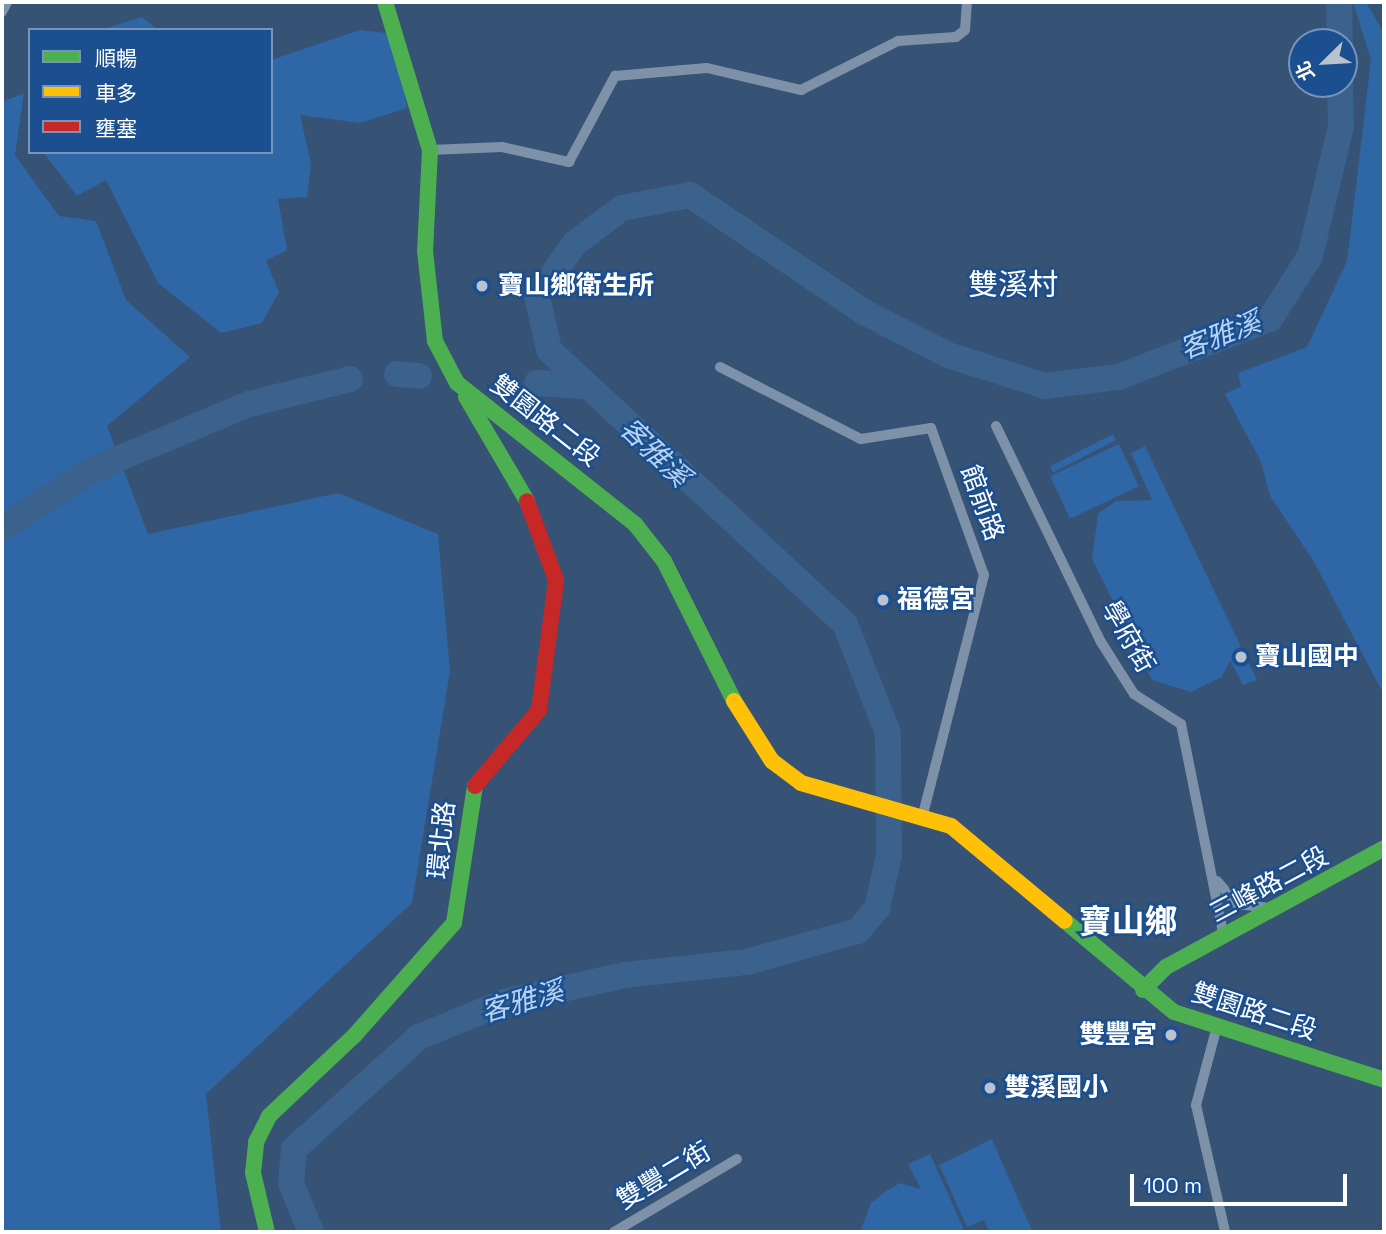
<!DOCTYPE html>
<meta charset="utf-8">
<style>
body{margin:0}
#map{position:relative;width:1386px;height:1234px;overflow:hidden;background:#365274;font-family:"Space Grotesk","Noto Sans TC",sans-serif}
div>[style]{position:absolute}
.green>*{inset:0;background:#2f66a5;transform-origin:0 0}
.river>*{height:26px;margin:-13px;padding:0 13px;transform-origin:13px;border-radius:13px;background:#3b618d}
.street>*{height:10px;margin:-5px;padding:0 5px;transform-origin:5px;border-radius:5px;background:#7d92a8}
.fast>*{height:16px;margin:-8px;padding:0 8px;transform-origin:8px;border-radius:8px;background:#4caf50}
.slow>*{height:16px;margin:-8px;padding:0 8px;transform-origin:8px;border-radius:8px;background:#ffc107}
.jam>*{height:16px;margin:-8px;padding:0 8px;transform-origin:8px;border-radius:8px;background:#c62828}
.dots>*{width:19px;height:19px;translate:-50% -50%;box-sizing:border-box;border:4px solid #1b4f8f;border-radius:50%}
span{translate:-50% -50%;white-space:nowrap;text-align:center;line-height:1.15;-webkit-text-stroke:5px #1b4f8f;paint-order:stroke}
.poi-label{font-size:26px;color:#fff;font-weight:700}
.left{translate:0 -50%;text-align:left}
.right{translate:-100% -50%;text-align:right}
.street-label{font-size:26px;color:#fff}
.water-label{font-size:28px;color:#b5d3f5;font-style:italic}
.quarter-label{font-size:30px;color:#fff}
.district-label{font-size:33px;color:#fff;font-weight:700}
.frame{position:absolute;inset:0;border:4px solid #fff;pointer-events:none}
.legend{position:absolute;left:28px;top:28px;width:245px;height:126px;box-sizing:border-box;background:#1b4f8f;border:2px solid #7695bc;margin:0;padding:9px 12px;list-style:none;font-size:21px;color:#fff}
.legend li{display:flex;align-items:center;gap:14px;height:35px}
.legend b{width:35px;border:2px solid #7695bc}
.north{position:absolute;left:1288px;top:28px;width:70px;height:70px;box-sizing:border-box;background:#1b4f8f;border:2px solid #7695bc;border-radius:50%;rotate:246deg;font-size:19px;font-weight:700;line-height:28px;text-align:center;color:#fff}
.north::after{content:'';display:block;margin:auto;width:24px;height:32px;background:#b9c2ce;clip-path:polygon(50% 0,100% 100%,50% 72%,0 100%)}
.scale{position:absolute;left:1130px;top:1174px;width:217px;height:32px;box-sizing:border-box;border:4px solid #fff;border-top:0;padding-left:9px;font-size:21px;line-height:24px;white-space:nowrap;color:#fff;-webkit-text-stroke:5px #1b4f8f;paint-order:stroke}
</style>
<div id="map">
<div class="green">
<i style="clip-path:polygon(1353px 2px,1366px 2px,1384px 33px,1384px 695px,1313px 560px,1270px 496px,1261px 462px,1225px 394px,1241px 386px,1238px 373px,1307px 347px,1347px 261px,1371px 60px)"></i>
<i style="clip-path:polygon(142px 17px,158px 30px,101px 30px)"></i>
<i style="clip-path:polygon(360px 30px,394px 34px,407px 108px,360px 123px,300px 115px,311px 164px,307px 197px,278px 199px,287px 250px,266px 261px,279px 292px,262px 323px,221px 333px,158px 283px,106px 180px,77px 196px,43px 152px,271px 152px,271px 60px)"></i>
<i style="clip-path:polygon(24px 93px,15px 155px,59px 216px,96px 221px,126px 300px,190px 357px,107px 426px,148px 534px,338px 493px,438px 534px,450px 671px,412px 903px,206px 1094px,221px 1232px,2px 1232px,2px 102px)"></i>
<i style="left:1113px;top:434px;width:7px;height:71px;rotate:63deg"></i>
<i style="left:1119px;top:444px;width:47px;height:76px;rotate:65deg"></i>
<i style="clip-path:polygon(1145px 446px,1174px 507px,1257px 680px,1243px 685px,1230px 660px,1222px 677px,1191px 692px,1152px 680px,1092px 559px,1098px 514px,1116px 501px,1152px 500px,1131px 453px)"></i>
<i style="clip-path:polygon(992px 1139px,1020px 1204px,1033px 1232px,989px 1232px,984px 1220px,967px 1227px,939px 1165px)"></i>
<i style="clip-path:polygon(930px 1154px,965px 1232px,860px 1232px,871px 1203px,886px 1191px,900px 1183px,921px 1189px,908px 1164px)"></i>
</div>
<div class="river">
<i style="left:1339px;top:2px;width:40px;rotate:88.6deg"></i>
<i style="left:397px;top:374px;width:22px;rotate:5deg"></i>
<i style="left:537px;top:383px;width:46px;rotate:3.7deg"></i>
<i style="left:2px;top:528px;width:109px;rotate:-32.7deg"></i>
<i style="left:94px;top:469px;width:168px;rotate:-22.8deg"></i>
<i style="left:249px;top:404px;width:104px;rotate:-13.9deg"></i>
<i style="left:311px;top:1232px;width:53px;rotate:-112.2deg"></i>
<i style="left:291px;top:1183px;width:34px;rotate:-85deg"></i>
<i style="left:294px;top:1149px;width:168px;rotate:-41.9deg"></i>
<i style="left:419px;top:1037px;width:92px;rotate:-22.4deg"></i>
<i style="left:504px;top:1002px;width:124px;rotate:-12.6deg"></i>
<i style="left:625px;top:975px;width:123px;rotate:-6.1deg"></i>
<i style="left:747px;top:962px;width:115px;rotate:-15.6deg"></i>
<i style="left:858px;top:931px;width:30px;rotate:-50deg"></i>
<i style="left:877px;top:908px;width:54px;rotate:-77.2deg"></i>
<i style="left:889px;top:855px;width:122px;rotate:-90.5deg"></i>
<i style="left:888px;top:733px;width:117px;rotate:-111.5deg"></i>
<i style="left:845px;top:624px;width:403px;rotate:-137.2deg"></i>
<i style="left:549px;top:350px;width:55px;rotate:-102.5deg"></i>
<i style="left:537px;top:296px;width:65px;rotate:-54.4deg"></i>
<i style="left:575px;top:243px;width:59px;rotate:-36.7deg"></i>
<i style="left:622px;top:208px;width:69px;rotate:-10.8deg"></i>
<i style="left:690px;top:195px;width:210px;rotate:33.9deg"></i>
<i style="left:864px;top:312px;width:94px;rotate:27.1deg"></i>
<i style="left:948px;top:355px;width:102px;rotate:17.7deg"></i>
<i style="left:1045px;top:386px;width:74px;rotate:-7deg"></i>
<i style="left:1118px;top:377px;width:163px;rotate:-20.9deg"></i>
<i style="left:1270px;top:319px;width:75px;rotate:-57.6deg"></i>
<i style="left:1310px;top:256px;width:134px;rotate:-76.6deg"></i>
<i style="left:1341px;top:126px;width:42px;rotate:-91.4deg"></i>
</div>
<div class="street">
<i style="left:2px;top:12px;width:11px;rotate:-63deg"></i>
<i style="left:430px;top:150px;width:72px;rotate:-2.4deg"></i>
<i style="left:502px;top:147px;width:69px;rotate:12.6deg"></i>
<i style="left:569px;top:162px;width:98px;rotate:-61.9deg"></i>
<i style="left:615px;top:76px;width:92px;rotate:-5deg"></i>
<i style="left:707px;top:68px;width:97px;rotate:13.2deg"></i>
<i style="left:801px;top:90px;width:109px;rotate:-26.8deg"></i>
<i style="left:898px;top:41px;width:58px;rotate:-3.9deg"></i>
<i style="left:956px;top:37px;width:11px;rotate:-38deg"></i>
<i style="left:965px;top:30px;width:28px;rotate:-86deg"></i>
<i style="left:720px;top:367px;width:158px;rotate:27.1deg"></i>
<i style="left:861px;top:439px;width:71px;rotate:-8.9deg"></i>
<i style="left:931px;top:428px;width:156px;rotate:70.2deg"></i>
<i style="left:984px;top:575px;width:248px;rotate:104.3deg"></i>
<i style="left:996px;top:426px;width:240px;rotate:64.1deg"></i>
<i style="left:1101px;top:642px;width:62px;rotate:57.6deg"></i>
<i style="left:1134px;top:694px;width:56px;rotate:32.6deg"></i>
<i style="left:1181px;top:724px;width:218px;rotate:78.6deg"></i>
<i style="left:1217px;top:881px;width:30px;rotate:49deg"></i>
<i style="left:1237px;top:904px;width:32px;rotate:7deg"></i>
<i style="left:1216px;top:1030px;width:78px;rotate:104.9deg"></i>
<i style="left:1196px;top:1105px;width:130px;rotate:77.1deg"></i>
<i style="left:614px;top:1232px;width:143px;rotate:-30.7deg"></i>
</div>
<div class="fast">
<i style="left:385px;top:2px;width:155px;rotate:73.1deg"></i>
<i style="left:430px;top:150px;width:101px;rotate:92.8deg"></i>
<i style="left:425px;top:251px;width:91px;rotate:83.7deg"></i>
<i style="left:435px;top:341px;width:47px;rotate:62.4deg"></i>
<i style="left:457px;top:383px;width:227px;rotate:38.4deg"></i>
<i style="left:635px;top:524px;width:47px;rotate:51.9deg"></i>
<i style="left:664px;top:561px;width:157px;rotate:63.4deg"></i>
<i style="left:466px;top:397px;width:121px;rotate:59.6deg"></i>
<i style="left:1065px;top:921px;width:142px;rotate:39.9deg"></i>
<i style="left:1174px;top:1012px;width:221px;rotate:17.9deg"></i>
<i style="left:1143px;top:990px;width:33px;rotate:-45deg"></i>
<i style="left:1166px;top:967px;width:248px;rotate:-28.6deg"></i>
<i style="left:267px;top:1232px;width:61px;rotate:-103.3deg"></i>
<i style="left:253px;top:1173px;width:31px;rotate:-84deg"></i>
<i style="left:256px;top:1142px;width:29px;rotate:-63deg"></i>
<i style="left:269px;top:1116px;width:117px;rotate:-43.3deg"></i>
<i style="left:354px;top:1036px;width:151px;rotate:-48.5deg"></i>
<i style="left:454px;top:923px;width:139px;rotate:-81.3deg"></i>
</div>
<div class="slow">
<i style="left:734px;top:701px;width:71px;rotate:57.7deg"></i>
<i style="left:772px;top:761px;width:36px;rotate:37deg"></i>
<i style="left:801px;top:783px;width:156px;rotate:16deg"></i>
<i style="left:951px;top:826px;width:148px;rotate:39.8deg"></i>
</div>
<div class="jam">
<i style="left:475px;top:786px;width:99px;rotate:-49.9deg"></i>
<i style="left:539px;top:710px;width:131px;rotate:-82.5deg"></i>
<i style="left:556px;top:580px;width:84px;rotate:-110.2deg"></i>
</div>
<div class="dots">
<i style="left:482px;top:286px;background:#b9c2ce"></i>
<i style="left:883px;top:600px;background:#b9c2ce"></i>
<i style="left:1241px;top:657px;background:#b9c2ce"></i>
<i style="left:1171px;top:1035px;background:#b9c2ce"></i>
<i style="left:990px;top:1088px;background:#b9c2ce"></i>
</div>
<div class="poi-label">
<span class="left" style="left:498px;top:286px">寶山鄉衛生所</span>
<span class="left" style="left:897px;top:600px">福德宮</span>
<span class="left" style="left:1255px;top:657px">寶山國中</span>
<span class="right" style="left:1157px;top:1035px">雙豐宮</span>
<span class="left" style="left:1004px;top:1088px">雙溪國小</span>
</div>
<div class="street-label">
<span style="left:545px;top:421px;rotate:38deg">雙園路二段</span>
<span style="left:982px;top:503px;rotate:70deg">館前路</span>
<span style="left:1128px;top:637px;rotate:60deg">學府街</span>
<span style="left:442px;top:840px;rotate:-84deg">環北路</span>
<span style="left:1269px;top:885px;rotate:-28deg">三峰路二段</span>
<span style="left:1254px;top:1012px;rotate:18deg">雙園路二段</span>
<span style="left:664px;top:1176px;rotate:-31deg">雙豐二街</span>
</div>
<div class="water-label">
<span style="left:1220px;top:335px;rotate:-21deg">客雅溪</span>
<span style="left:655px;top:452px;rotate:44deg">客雅溪</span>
<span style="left:522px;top:1001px;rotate:-16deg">客雅溪</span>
</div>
<div class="quarter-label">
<span style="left:1013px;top:285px">雙溪村</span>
</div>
<div class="district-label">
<span style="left:1128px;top:923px">寶山鄉</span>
</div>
<div class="frame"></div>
<ul class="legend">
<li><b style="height:9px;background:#4caf50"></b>順暢</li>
<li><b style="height:9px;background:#ffc107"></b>車多</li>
<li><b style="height:9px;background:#c62828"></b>壅塞</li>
</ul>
<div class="north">北</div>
<div class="scale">100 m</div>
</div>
